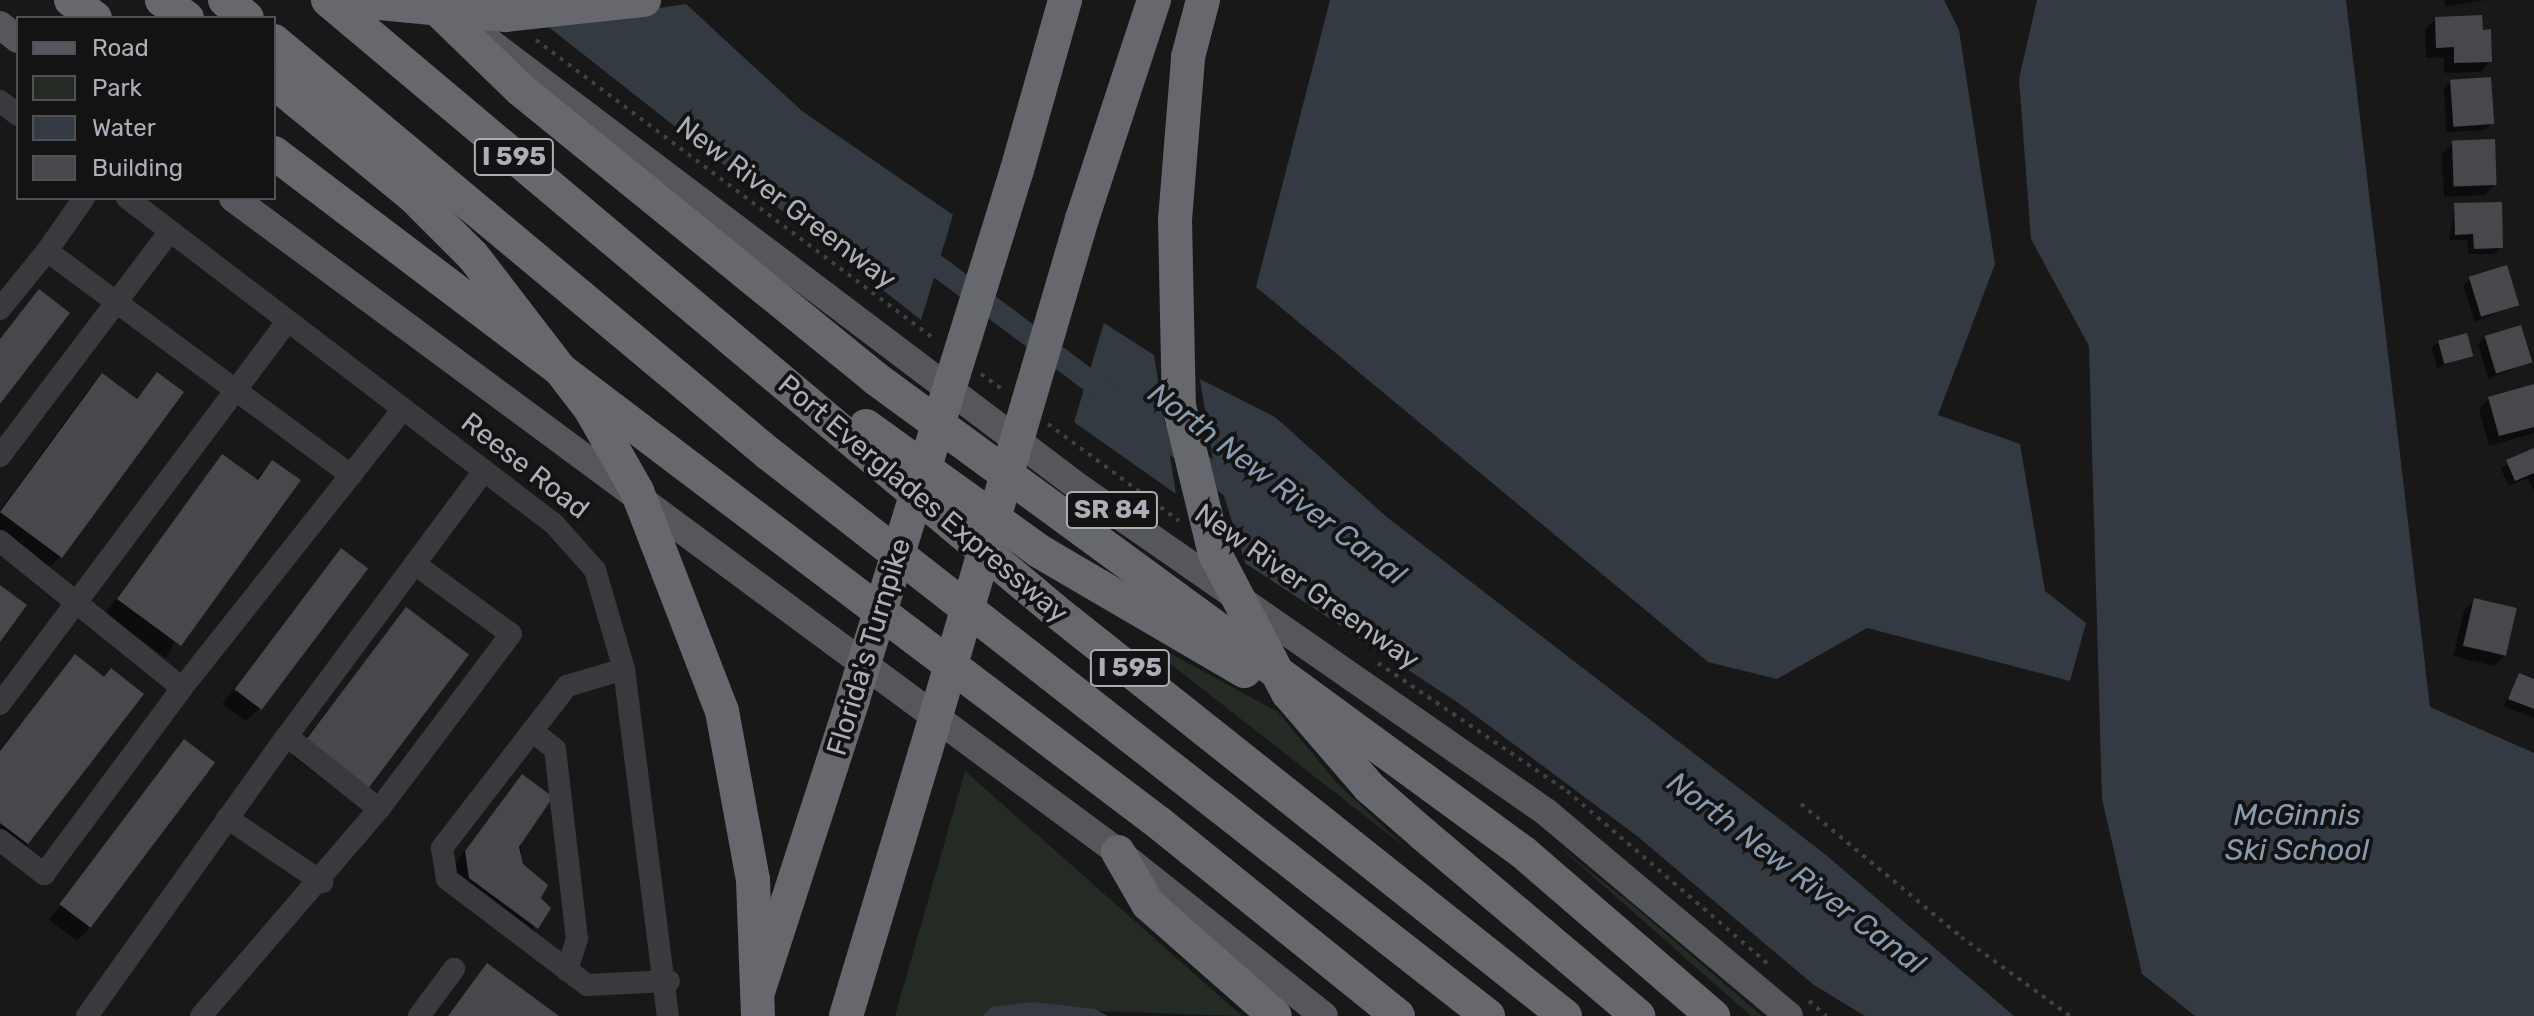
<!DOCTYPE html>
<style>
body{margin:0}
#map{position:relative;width:2534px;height:1016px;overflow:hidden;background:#181819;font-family:Rubik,sans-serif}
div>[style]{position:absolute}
.green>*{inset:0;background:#242b25}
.water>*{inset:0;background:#333a41}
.pier>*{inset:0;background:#181819}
.shadow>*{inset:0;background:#0007}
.canal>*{height:22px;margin:-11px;padding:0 11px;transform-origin:11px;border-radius:11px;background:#333a41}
.building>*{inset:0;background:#47484c;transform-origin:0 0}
.path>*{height:4px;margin-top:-2px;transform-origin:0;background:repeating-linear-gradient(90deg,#3f4145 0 4px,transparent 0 10px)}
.minor>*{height:22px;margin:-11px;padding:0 11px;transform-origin:11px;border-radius:11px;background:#393a3e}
.major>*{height:28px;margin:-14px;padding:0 14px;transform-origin:14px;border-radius:14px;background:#56575d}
.highway>*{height:34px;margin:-17px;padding:0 17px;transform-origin:17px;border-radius:17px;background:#66686e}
.highway-bridge>*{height:34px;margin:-17px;padding:0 17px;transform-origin:17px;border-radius:17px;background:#66686e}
span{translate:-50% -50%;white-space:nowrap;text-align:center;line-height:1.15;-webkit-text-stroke:8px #131314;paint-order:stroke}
.shield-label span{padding:2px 6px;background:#131314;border:2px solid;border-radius:6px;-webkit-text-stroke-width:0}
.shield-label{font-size:26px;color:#acafb8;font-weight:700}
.street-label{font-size:28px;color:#acafb8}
.water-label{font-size:30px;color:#879bae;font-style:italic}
.legend{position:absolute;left:16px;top:16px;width:260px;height:184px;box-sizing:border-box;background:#131314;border:2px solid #505156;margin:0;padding:10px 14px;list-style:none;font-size:24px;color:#acafb8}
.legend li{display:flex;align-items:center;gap:16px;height:40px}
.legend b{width:40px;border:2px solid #505156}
</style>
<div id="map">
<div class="green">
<i style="clip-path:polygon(1162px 649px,1278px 712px,1336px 782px,1406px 848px,1159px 655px)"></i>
<i style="clip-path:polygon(965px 771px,1242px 1016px,991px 1007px,982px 1016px,895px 1016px)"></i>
<i style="clip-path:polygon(1555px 843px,1637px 909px,1762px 1016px,1751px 1016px)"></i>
</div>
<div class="water">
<i style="clip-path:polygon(1330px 0,1944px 0,1959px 30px,1995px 264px,1938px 415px,2020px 444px,2045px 591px,2086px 623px,2070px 681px,1867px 628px,1777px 679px,1708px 662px,1256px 287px)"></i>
<i style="clip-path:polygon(2037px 0,2346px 0,2430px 707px,2534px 753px,2534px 1016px,2195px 1016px,2142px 974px,2102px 799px,2089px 346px,2031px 239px,2019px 79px)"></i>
<i style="clip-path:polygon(686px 4px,802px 111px,953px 215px,921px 320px,546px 25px)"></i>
<i style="clip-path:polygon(1104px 323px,1154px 355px,1176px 494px,1074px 422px)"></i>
<i style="clip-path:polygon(1200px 379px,1275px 417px,1388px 518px,1826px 855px,2014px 1016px,1865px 1016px,1814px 985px,1637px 836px,1457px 702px,1245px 563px,1213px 462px)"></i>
<i style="clip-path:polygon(1034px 1002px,1095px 1009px,1108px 1016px,982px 1016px,991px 1007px)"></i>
</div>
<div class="pier">
<i style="clip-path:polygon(1199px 375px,1213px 462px,1247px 569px,1209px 463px)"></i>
</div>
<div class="shadow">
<i style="clip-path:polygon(2445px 0,2486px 0,2445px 7px)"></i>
<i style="clip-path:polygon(2436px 19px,2481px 32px,2490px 61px,2480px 72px,2444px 73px,2444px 57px,2426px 58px,2425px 29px)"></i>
<i style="clip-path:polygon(2451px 81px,2492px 124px,2485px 130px,2446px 132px,2444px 88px)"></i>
<i style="clip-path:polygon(2453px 143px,2495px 184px,2485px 195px,2444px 197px,2442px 154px)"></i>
<i style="clip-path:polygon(2455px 205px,2501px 247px,2495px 254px,2468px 254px,2467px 240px,2449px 240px)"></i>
<i style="clip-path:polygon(2470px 279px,2517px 304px,2475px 322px,2463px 285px)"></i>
<i style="clip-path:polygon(39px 292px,0 401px,0 338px)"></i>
<i style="clip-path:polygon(2485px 337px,2530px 362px,2488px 379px,2478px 344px)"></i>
<i style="clip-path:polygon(2439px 341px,2471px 355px,2437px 368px,2432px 348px)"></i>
<i style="clip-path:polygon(157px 375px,61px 556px,47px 570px,0 536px,0 510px,89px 389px,102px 376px,135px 400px)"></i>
<i style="clip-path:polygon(2534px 386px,2534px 433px,2489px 446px,2479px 409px,2489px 399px)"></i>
<i style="clip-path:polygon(2534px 451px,2534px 492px,2528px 478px,2508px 486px,2501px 468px)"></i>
<i style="clip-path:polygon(222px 456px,255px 480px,272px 462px,166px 658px,105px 614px)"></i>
<i style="clip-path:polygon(342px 550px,260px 708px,246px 721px,222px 704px)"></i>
<i style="clip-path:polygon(2474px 600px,2504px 656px,2494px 666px,2453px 656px,2464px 610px)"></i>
<i style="clip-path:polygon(406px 610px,352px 801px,292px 756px)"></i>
<i style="clip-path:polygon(75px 657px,27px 843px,13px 857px,0 847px,0 749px)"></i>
<i style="clip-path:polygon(2520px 675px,2534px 681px,2534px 718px,2503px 706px)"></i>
<i style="clip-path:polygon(185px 742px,91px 927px,77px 941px,49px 920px)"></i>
<i style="clip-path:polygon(522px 777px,521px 865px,549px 908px,522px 942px,456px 892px,452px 867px)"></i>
<i style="clip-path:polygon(488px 966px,556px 1016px,447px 1016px)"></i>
</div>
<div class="canal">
<i style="left:913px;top:248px;width:246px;rotate:36.9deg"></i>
<i style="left:1140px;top:419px;width:122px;rotate:36.7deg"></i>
</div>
<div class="building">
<i style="clip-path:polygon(2482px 15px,2483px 30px,2491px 29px,2492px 62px,2454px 63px,2454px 47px,2436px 48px,2435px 17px)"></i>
<i style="left:2491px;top:77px;width:47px;height:41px;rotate:86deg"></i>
<i style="left:2495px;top:139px;width:46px;height:43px;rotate:88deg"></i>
<i style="clip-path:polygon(2502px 202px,2503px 248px,2474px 249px,2473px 234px,2455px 235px,2454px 203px)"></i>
<i style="left:2507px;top:265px;width:42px;height:40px;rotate:73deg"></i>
<i style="clip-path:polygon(39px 289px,70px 313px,0 404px,0 339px)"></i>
<i style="left:2521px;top:325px;width:39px;height:38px;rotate:73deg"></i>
<i style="left:2467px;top:333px;width:24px;height:30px;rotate:75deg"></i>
<i style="clip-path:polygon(157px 372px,184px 392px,62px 558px,0 512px,102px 373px,137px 399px)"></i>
<i style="clip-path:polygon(2534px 384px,2534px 427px,2499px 436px,2488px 397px)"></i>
<i style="clip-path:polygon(2534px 448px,2534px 473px,2515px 481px,2506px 460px)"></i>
<i style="clip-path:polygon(222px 454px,258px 480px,272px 460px,301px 480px,181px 646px,117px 599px)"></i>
<i style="left:341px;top:548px;width:34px;height:177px;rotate:37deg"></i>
<i style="clip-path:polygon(0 585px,27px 605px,0 642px)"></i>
<i style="left:2474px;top:598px;width:44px;height:49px;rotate:13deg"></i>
<i style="left:406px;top:607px;width:79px;height:168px;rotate:37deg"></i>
<i style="clip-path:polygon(75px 654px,104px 677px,111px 668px,144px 694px,28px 844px,0 823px,0 751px)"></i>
<i style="clip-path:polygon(2519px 673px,2534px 679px,2534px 709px,2508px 699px)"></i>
<i style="left:184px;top:739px;width:39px;height:207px;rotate:37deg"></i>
<i style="clip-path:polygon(522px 774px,553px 797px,519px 847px,523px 864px,548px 885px,541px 898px,551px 908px,538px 929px,469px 878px,465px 851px)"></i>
<i style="clip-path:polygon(487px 963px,559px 1016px,448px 1016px)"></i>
</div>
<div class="path">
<i style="left:536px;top:40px;width:499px;rotate:36.9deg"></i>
<i style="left:981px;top:374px;width:27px;rotate:36deg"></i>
<i style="left:1048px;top:424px;width:163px;rotate:36.5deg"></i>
<i style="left:1378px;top:663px;width:228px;rotate:34.1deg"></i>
<i style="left:1567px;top:791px;width:264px;rotate:40.7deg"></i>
<i style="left:1801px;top:804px;width:208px;rotate:39.7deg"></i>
<i style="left:1961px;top:937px;width:135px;rotate:35.9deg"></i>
<i style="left:1809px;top:1001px;width:23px;rotate:41deg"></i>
</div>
<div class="minor">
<i style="left:0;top:101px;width:23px;rotate:38deg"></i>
<i style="left:127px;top:198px;width:537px;rotate:37.36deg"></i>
<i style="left:554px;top:524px;width:62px;rotate:48.3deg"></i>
<i style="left:595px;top:570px;width:103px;rotate:73.7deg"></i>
<i style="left:624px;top:669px;width:350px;rotate:82.8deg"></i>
<i style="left:47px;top:251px;width:65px;rotate:-55.1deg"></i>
<i style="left:0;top:309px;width:75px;rotate:-51deg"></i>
<i style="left:47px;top:251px;width:378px;rotate:36.4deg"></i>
<i style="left:0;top:456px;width:282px;rotate:-52.9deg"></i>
<i style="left:0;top:541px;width:234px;rotate:38.9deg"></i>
<i style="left:182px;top:688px;width:356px;rotate:-51.6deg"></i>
<i style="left:416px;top:565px;width:117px;rotate:36deg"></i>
<i style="left:511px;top:634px;width:219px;rotate:127deg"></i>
<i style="left:379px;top:809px;width:117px;rotate:-141.6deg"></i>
<i style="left:287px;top:736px;width:330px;rotate:-53.4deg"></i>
<i style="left:624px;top:669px;width:59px;rotate:163.4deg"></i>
<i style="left:567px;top:686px;width:205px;rotate:127.7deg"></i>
<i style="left:442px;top:848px;width:31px;rotate:81deg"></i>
<i style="left:447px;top:879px;width:176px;rotate:37.1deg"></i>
<i style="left:587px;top:985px;width:82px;rotate:-2.8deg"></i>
<i style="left:0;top:704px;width:479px;rotate:-53.1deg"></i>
<i style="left:532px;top:731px;width:29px;rotate:38deg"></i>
<i style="left:555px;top:749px;width:191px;rotate:83.4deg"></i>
<i style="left:577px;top:939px;width:33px;rotate:108deg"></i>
<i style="left:227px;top:818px;width:115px;rotate:34deg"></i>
<i style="left:0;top:840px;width:56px;rotate:37.7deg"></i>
<i style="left:44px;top:874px;width:232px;rotate:-53.4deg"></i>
<i style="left:87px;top:1016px;width:344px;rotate:-54.5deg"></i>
<i style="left:201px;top:1016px;width:273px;rotate:-49.3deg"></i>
<i style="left:419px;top:1016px;width:59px;rotate:-53.3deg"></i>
</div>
<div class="major">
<i style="left:0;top:25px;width:23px;rotate:38deg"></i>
<i style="left:488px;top:41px;width:738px;rotate:37.07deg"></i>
<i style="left:1077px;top:486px;width:571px;rotate:34.8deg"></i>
<i style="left:1546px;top:812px;width:317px;rotate:40deg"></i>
<i style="left:233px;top:198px;width:1100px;rotate:36.46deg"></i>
<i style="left:1118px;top:852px;width:263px;rotate:38.5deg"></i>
</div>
<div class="highway">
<i style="left:71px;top:0;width:30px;rotate:37deg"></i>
<i style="left:162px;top:0;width:31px;rotate:36deg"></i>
<i style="left:225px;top:0;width:28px;rotate:39deg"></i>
<i style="left:328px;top:0;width:947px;rotate:40.03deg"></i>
<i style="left:1053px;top:609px;width:654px;rotate:38.48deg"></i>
<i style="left:428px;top:0;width:129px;rotate:44.1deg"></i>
<i style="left:521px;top:90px;width:456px;rotate:39.1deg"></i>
<i style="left:875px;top:378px;width:804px;rotate:36.2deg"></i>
<i style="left:1524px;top:853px;width:250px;rotate:40.8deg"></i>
<i style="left:274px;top:41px;width:643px;rotate:39.83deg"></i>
<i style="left:768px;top:453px;width:914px;rotate:38.02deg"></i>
<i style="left:274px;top:153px;width:1110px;rotate:37.13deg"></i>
<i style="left:1159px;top:823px;width:307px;rotate:38.9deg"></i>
<i style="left:1017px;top:170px;width:177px;rotate:-74.2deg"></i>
<i style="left:1082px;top:219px;width:231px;rotate:-71.8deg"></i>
<i style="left:1175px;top:220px;width:164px;rotate:-85.4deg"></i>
<i style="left:1188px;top:57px;width:59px;rotate:-75.3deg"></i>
<i style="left:866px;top:426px;width:213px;rotate:35.8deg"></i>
<i style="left:1039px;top:551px;width:238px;rotate:30.3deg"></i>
<i style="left:1423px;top:834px;width:282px;rotate:40.2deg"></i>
<i style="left:1118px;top:852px;width:60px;rotate:60deg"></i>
<i style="left:1148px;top:904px;width:169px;rotate:41.4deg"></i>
<i style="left:758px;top:992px;width:308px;rotate:-72deg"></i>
<i style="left:846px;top:1016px;width:275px;rotate:-73.3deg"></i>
</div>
<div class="highway-bridge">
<i style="left:348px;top:0;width:158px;rotate:5.5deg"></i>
<i style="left:505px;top:15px;width:140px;rotate:-6.2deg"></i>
<i style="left:274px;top:82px;width:181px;rotate:39.4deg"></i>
<i style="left:414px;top:197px;width:83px;rotate:45deg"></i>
<i style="left:473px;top:256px;width:194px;rotate:52.5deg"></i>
<i style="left:591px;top:410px;width:93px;rotate:60.4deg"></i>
<i style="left:637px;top:491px;width:236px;rotate:68.9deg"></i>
<i style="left:722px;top:711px;width:172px;rotate:79.6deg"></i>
<i style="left:753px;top:880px;width:136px;rotate:87.9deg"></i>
<i style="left:1175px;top:220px;width:186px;rotate:88.8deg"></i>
<i style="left:1179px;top:406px;width:152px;rotate:76.3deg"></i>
<i style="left:1215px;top:554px;width:157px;rotate:62.3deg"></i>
<i style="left:1288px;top:693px;width:124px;rotate:49.2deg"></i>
<i style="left:1369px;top:787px;width:72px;rotate:41deg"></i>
<i style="left:853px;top:699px;width:554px;rotate:-72.78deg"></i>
<i style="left:925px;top:753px;width:557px;rotate:-73.62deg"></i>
</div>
<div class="shield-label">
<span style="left:514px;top:157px">I 595</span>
<span style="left:1112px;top:510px">SR 84</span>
<span style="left:1130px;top:668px">I 595</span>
</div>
<div class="street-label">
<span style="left:786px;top:203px;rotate:37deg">New River Greenway</span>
<span style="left:525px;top:466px;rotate:38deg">Reese Road</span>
<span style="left:923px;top:499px;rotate:40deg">Port Everglades Expressway</span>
<span style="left:1307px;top:587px;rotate:35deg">New River Greenway</span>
<span style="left:869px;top:647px;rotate:-73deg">Florida's Turnpike</span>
</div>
<div class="water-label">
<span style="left:1277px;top:484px;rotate:37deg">North New River Canal</span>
<span style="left:2297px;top:832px">McGinnis<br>Ski School</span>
<span style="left:1796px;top:873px;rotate:37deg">North New River Canal</span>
</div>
<ul class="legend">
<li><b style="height:10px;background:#56575d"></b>Road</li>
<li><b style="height:22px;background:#242b25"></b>Park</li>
<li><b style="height:22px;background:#333a41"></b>Water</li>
<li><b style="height:22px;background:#47484c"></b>Building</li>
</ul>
</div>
